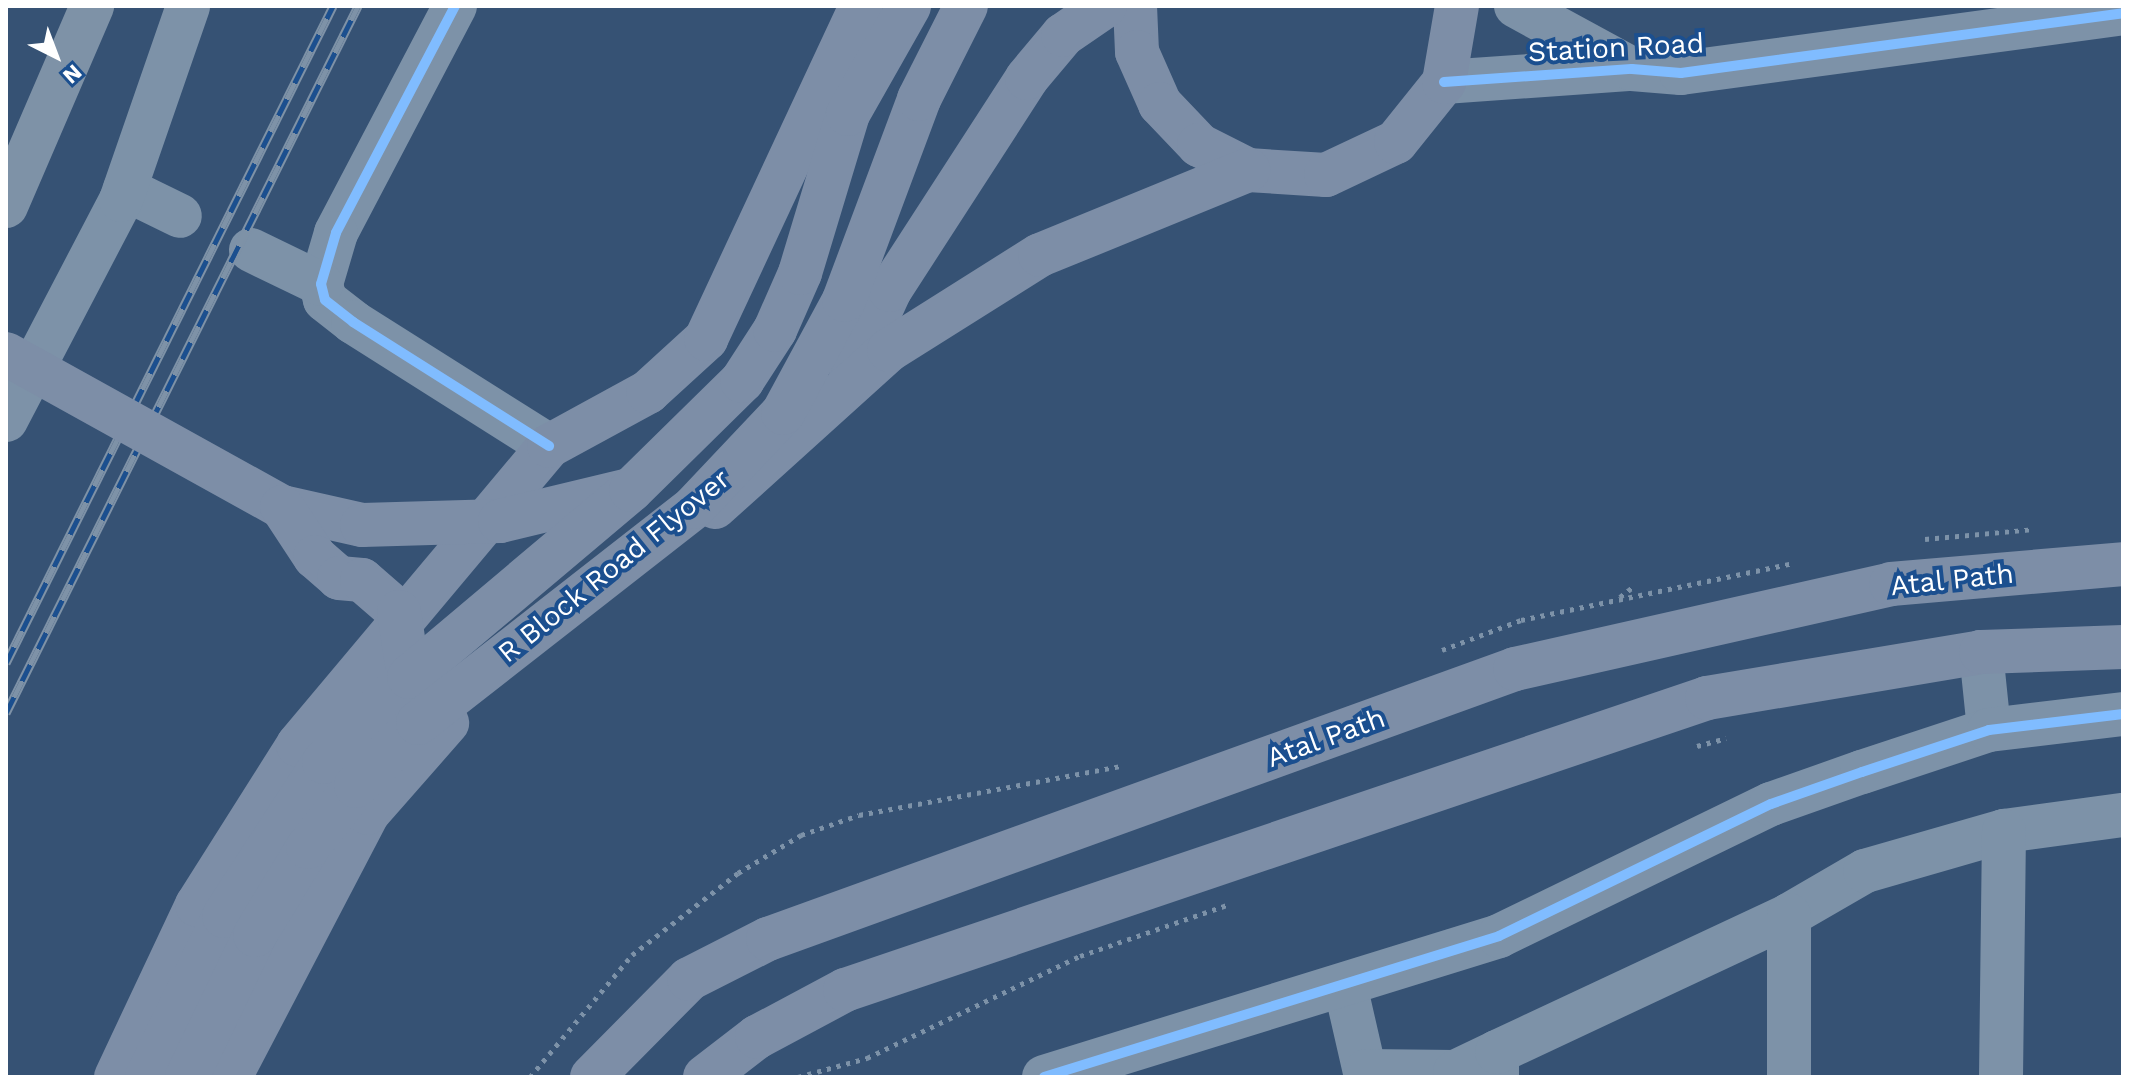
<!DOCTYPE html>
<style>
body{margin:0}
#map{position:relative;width:2129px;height:1083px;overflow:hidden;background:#365274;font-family:"Work Sans",sans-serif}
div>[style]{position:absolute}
.path>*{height:5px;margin-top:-2.5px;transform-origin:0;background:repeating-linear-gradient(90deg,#7d92a8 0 4px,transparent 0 10px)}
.minor>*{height:44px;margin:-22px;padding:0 22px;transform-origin:22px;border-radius:22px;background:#7d92a8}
.major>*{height:44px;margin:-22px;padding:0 22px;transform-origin:22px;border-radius:22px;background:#7d8ea7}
.highway>*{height:44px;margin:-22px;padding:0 22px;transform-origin:22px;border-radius:22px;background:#7e92a7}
.rail>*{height:9px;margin-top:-4.5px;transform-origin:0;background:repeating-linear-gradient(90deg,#1b4f8f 0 18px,#7e92a7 0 36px);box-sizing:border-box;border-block:2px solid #7e92a7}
.major-bridge>*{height:44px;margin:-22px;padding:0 22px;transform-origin:22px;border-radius:22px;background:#7d8ea7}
.cycleway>*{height:10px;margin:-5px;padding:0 5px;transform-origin:5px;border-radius:5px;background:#80bcff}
span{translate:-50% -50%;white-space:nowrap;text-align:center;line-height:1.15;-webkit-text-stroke:8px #1b4f8f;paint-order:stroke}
.street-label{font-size:28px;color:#fff}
.frame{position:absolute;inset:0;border:8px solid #fff;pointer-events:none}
.north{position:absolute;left:16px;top:16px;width:80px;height:80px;-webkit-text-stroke:6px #1b4f8f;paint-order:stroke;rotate:138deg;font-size:22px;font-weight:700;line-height:32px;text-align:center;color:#fff}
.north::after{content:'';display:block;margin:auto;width:28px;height:36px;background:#fff;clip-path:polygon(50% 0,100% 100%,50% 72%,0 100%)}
</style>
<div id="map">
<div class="path">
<i style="left:1925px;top:539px;width:109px;rotate:-5.2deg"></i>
<i style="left:1620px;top:597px;width:18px;rotate:-38deg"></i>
<i style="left:1442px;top:650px;width:85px;rotate:-20.8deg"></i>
<i style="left:1521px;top:620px;width:278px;rotate:-11.8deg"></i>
<i style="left:1697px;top:746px;width:30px;rotate:-15deg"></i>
<i style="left:530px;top:1077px;width:159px;rotate:-50.1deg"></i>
<i style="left:632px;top:955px;width:134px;rotate:-37.7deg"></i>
<i style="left:738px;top:873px;width:74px;rotate:-31.1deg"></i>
<i style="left:801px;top:835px;width:61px;rotate:-19deg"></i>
<i style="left:859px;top:815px;width:267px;rotate:-10.6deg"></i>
<i style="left:798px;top:1077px;width:72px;rotate:-15.4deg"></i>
<i style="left:867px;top:1058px;width:236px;rotate:-25.6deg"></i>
<i style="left:1080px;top:956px;width:159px;rotate:-19.1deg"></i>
</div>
<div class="minor">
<i style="left:455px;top:6px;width:256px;rotate:117.7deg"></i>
<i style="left:336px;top:233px;width:53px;rotate:106.4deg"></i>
<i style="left:321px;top:284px;width:16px;rotate:76deg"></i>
<i style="left:325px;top:300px;width:36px;rotate:38deg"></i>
<i style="left:353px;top:322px;width:232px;rotate:32.3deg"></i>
<i style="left:1516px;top:6px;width:132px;rotate:28.5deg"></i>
<i style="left:1444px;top:82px;width:188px;rotate:-4deg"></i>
<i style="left:1632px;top:69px;width:49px;rotate:4.7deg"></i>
<i style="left:1681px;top:73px;width:446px;rotate:-7.7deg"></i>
<i style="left:125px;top:189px;width:61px;rotate:26.1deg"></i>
<i style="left:251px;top:250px;width:78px;rotate:25.9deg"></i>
<i style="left:6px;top:420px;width:248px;rotate:-62.4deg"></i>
<i style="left:121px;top:200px;width:205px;rotate:-70.9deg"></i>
<i style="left:1981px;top:652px;width:78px;rotate:84.1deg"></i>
<i style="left:1345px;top:985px;width:94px;rotate:77.1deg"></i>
<i style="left:1366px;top:1071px;width:89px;rotate:0.6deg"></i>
<i style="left:1455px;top:1072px;width:47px;rotate:-25.5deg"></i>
<i style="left:1044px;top:1077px;width:476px;rotate:-17.2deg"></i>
<i style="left:1499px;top:936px;width:302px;rotate:-25.9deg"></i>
<i style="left:1771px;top:804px;width:96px;rotate:-19.4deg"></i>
<i style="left:1862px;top:772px;width:134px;rotate:-18.3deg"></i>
<i style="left:1989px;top:730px;width:135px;rotate:-6.8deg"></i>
<i style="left:1497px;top:1077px;width:25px;rotate:-90deg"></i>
<i style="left:1497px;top:1052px;width:323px;rotate:-25.1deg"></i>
<i style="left:1789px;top:915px;width:88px;rotate:-30.1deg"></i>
<i style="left:1865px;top:871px;width:145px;rotate:-16.1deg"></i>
<i style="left:2004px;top:831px;width:120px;rotate:-7.7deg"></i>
<i style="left:1789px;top:1077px;width:162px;rotate:-90deg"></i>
<i style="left:2001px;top:1077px;width:246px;rotate:-89.3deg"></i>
</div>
<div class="major">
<i style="left:1135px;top:6px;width:46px;rotate:87.5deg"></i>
<i style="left:1137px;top:52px;width:57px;rotate:66.1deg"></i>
<i style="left:1160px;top:104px;width:57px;rotate:46.4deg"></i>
<i style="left:1199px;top:145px;width:55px;rotate:27deg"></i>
<i style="left:1248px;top:170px;width:78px;rotate:3.7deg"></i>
<i style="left:1326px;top:175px;width:77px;rotate:-25.2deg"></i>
<i style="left:1396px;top:142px;width:77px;rotate:-51.3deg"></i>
<i style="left:1444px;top:82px;width:77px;rotate:-80.3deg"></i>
<i style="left:851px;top:375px;width:94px;rotate:-65.4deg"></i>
<i style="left:890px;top:290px;width:252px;rotate:-57.1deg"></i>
<i style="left:1027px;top:78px;width:56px;rotate:-50.1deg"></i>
<i style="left:1063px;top:35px;width:51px;rotate:-34.6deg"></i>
<i style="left:715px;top:507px;width:234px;rotate:-42.1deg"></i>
<i style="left:889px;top:350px;width:178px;rotate:-32.2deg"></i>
<i style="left:1040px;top:255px;width:225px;rotate:-22.2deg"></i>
<i style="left:116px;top:1077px;width:190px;rotate:-64.8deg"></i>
<i style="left:197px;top:905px;width:189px;rotate:-57.7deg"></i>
<i style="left:298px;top:745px;width:390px;rotate:-50deg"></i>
<i style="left:549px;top:446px;width:113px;rotate:-28.6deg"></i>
<i style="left:648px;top:392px;width:79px;rotate:-42.4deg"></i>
<i style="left:706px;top:339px;width:367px;rotate:-65deg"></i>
<i style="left:230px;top:1077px;width:298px;rotate:-62.4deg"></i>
<i style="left:368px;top:813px;width:120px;rotate:-48.7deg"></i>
<i style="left:592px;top:1077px;width:138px;rotate:-45.3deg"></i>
<i style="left:689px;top:979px;width:89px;rotate:-26.9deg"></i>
<i style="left:768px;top:939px;width:794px;rotate:-19.87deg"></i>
<i style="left:1515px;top:669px;width:385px;rotate:-12.7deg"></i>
<i style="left:1891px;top:584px;width:233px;rotate:-4.9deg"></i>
<i style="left:705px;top:1077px;width:66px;rotate:-37.6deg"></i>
<i style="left:757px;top:1037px;width:100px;rotate:-28.1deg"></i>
<i style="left:845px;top:990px;width:910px;rotate:-18.71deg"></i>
<i style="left:1707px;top:698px;width:278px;rotate:-9.5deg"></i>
<i style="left:1981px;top:652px;width:142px;rotate:-2deg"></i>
</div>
<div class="highway">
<i style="left:6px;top:206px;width:218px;rotate:-66.7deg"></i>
</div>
<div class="rail">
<i style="left:6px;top:663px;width:734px;rotate:-63.54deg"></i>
<i style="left:6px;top:713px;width:790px;rotate:-63.53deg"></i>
</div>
<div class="major-bridge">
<i style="left:6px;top:354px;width:316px;rotate:29deg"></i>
<i style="left:282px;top:507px;width:82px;rotate:12.7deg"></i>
<i style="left:362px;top:525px;width:138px;rotate:-1.7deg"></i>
<i style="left:500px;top:521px;width:129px;rotate:-13.5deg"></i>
<i style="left:282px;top:507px;width:60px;rotate:56.6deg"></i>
<i style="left:315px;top:557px;width:32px;rotate:41deg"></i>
<i style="left:339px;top:578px;width:23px;rotate:5deg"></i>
<i style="left:362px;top:580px;width:49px;rotate:40.9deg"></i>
<i style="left:399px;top:612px;width:66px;rotate:81.3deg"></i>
<i style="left:147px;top:1077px;width:178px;rotate:-64.4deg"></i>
<i style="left:224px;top:916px;width:184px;rotate:-57deg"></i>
<i style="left:324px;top:762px;width:120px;rotate:-45deg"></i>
<i style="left:409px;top:677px;width:290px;rotate:-40.1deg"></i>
<i style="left:631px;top:490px;width:156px;rotate:-44.5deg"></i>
<i style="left:742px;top:381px;width:61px;rotate:-57.1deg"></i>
<i style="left:775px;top:330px;width:62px;rotate:-66.3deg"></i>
<i style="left:800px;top:273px;width:166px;rotate:-73.2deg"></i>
<i style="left:848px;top:114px;width:124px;rotate:-60.5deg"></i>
<i style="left:187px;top:1077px;width:157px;rotate:-64.4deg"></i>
<i style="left:255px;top:935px;width:103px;rotate:-58.9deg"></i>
<i style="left:308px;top:847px;width:78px;rotate:-51.8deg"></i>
<i style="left:356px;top:786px;width:88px;rotate:-45.5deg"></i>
<i style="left:418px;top:723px;width:350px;rotate:-38deg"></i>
<i style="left:694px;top:507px;width:129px;rotate:-46.6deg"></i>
<i style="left:783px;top:413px;width:128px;rotate:-61.6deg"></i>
<i style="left:844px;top:300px;width:215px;rotate:-69.5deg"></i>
<i style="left:919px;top:99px;width:104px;rotate:-63.2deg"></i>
</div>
<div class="cycleway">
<i style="left:455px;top:6px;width:256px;rotate:117.7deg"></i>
<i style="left:336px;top:233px;width:53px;rotate:106.4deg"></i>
<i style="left:321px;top:284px;width:16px;rotate:76deg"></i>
<i style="left:325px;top:300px;width:36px;rotate:38deg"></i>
<i style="left:353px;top:322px;width:232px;rotate:32.3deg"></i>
<i style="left:1444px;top:82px;width:188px;rotate:-4deg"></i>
<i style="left:1632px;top:69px;width:49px;rotate:4.7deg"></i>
<i style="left:1681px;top:73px;width:446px;rotate:-7.7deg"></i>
<i style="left:1044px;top:1077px;width:476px;rotate:-17.2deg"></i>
<i style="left:1499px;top:936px;width:302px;rotate:-25.9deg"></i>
<i style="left:1771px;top:804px;width:96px;rotate:-19.4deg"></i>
<i style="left:1862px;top:772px;width:134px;rotate:-18.3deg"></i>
<i style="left:1989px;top:730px;width:135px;rotate:-6.8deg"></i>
</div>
<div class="street-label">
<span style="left:1616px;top:48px;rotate:-3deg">Station Road</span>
<span style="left:614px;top:566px;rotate:-39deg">R Block Road Flyover</span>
<span style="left:1952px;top:580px;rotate:-6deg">Atal Path</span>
<span style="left:1326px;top:738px;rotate:-20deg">Atal Path</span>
</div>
<div class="frame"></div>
<div class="north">N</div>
</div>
